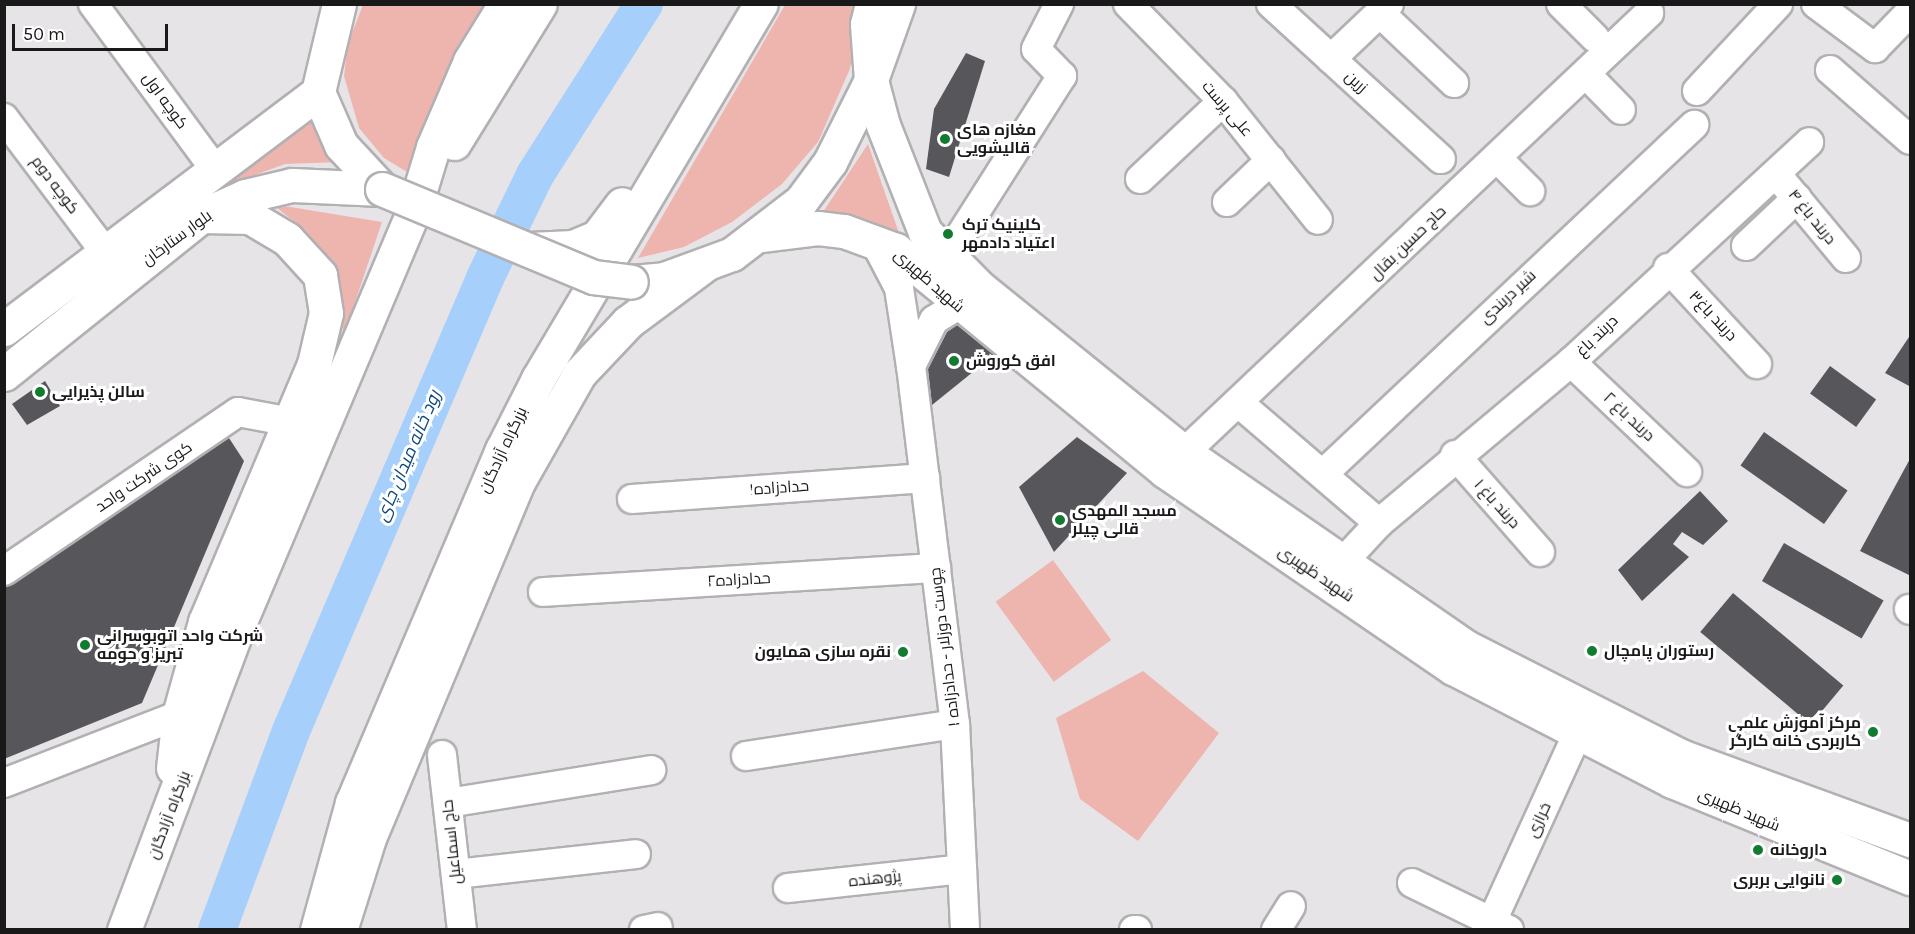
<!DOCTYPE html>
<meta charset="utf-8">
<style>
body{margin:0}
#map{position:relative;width:1915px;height:934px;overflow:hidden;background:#e7e4e8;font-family:Karla,Cairo,sans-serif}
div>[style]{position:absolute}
.green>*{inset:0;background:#eeb5af;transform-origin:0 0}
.river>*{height:38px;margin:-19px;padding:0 19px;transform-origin:19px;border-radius:19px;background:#a6d0fb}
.building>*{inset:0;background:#57575b;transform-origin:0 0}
.roads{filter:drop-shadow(2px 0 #b2b0b3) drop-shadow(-2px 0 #b2b0b3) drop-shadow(0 2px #b2b0b3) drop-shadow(0 -2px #b2b0b3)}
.minor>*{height:28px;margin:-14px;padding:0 14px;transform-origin:14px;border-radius:14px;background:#fff}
.major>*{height:33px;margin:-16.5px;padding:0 16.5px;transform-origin:16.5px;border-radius:16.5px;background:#fff}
.highway>*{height:33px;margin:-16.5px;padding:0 16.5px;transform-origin:16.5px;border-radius:16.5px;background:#fff}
.bridges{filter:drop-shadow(2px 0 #b2b0b3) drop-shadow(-2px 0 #b2b0b3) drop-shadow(0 2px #b2b0b3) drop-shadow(0 -2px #b2b0b3)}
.major-bridge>*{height:33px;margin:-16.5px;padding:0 16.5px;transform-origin:16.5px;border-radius:16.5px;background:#fff}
.dots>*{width:16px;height:16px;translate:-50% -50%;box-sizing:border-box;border:3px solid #fff;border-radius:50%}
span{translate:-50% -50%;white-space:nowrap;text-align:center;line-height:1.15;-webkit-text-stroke:6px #fff;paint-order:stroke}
.street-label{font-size:16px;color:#1a191a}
.poi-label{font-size:16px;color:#1a191a;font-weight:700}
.left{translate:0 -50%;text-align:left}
.right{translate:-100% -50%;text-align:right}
.water-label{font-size:18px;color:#0f4878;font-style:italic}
.frame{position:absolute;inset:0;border:6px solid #1a191a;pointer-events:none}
.scale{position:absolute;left:12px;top:24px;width:156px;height:27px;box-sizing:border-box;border:3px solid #1a191a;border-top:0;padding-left:8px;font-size:18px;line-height:21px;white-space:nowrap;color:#1a191a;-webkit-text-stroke:4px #fff;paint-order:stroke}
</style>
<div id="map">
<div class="green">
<i style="clip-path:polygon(363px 5px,497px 5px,412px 175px,384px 158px,359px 128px,344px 76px,348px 43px)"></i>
<i style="clip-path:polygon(785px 5px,869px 5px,849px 71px,818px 142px,782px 184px,732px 222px,684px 247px,638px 258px)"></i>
<i style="clip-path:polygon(312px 122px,340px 162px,285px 164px,255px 175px,179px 219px,252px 158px)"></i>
<i style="clip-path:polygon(868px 144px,899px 233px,819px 218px)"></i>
<i style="clip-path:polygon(272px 204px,382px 222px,343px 338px,342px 297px,330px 266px,305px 230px)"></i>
<i style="left:1053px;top:560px;width:99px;height:71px;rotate:54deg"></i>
<i style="clip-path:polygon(1143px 671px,1219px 733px,1138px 841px,1080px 799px,1056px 718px)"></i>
</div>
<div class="river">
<i style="left:217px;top:930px;width:212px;rotate:-69.6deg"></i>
<i style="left:291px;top:731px;width:493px;rotate:-66.8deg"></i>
<i style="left:485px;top:278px;width:114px;rotate:-64.1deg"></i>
<i style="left:535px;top:175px;width:203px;rotate:-57.5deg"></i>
</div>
<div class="building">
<i style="clip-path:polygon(966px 53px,985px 61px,949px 177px,926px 169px,934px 109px)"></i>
<i style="clip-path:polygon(957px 325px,994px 355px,932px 405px,928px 369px,947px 332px)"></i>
<i style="clip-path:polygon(1911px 334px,1911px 387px,1885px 373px)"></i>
<i style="left:1830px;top:366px;width:57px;height:34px;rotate:36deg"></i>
<i style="clip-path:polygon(45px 381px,60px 406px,27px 425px,12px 404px)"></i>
<i style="left:1764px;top:432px;width:102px;height:41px;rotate:35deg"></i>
<i style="clip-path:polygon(1077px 437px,1127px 473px,1054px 552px,1019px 487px)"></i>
<i style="clip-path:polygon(229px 438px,244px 461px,142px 703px,4px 759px,4px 587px)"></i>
<i style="clip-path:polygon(1911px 457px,1911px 576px,1860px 551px)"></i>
<i style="clip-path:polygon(1700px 491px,1728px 521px,1703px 545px,1682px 532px,1673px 544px,1689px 557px,1642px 601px,1618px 570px)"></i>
<i style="left:1784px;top:543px;width:115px;height:44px;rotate:30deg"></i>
<i style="left:1733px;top:593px;width:144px;height:51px;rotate:40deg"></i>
</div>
<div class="roads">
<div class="minor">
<i style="left:93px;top:4px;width:204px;rotate:53.6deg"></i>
<i style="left:1128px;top:4px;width:136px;rotate:45.6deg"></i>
<i style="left:1223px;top:101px;width:152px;rotate:51.4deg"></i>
<i style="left:1271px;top:4px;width:230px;rotate:42.4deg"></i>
<i style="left:1561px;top:4px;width:48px;rotate:45deg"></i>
<i style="left:1816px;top:4px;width:74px;rotate:36.7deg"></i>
<i style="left:1875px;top:48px;width:46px;rotate:-45.9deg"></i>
<i style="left:1907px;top:15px;width:4px;rotate:45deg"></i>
<i style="left:1380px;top:13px;width:102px;rotate:43.4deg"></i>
<i style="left:1331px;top:59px;width:80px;rotate:-43.5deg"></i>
<i style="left:1830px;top:70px;width:106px;rotate:41.2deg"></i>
<i style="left:1586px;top:74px;width:50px;rotate:45.8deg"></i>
<i style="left:1697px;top:91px;width:119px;rotate:-47deg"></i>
<i style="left:4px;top:118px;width:168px;rotate:53deg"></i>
<i style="left:1497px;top:158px;width:47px;rotate:45deg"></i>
<i style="left:1777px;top:175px;width:108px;rotate:50.3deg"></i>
<i style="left:1140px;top:179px;width:114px;rotate:-43.2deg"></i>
<i style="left:1227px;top:202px;width:61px;rotate:-43.7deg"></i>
<i style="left:874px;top:240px;width:54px;rotate:62.5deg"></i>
<i style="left:899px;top:288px;width:79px;rotate:81.3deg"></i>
<i style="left:911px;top:366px;width:51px;rotate:-63.4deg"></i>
<i style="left:934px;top:320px;width:27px;rotate:-31deg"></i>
<i style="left:1746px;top:246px;width:70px;rotate:-43.3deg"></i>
<i style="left:946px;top:258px;width:216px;rotate:-57.5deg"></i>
<i style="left:1062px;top:76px;width:37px;rotate:-134deg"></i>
<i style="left:1036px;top:49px;width:51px;rotate:-62.9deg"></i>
<i style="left:1668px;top:268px;width:131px;rotate:47.2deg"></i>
<i style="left:1571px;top:362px;width:160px;rotate:43.5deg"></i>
<i style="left:911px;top:366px;width:361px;rotate:83deg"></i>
<i style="left:955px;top:724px;width:206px;rotate:87.2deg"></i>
<i style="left:1240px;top:404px;width:183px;rotate:40.6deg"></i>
<i style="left:1455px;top:455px;width:129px;rotate:48.8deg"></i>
<i style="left:1169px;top:467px;width:661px;rotate:-43.41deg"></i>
<i style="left:1325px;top:472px;width:507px;rotate:-43.24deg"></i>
<i style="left:632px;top:499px;width:294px;rotate:-4.1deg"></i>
<i style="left:4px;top:571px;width:283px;rotate:-34.2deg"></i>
<i style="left:238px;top:412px;width:54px;rotate:10.7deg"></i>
<i style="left:1329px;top:577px;width:74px;rotate:-47.2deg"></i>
<i style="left:1379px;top:523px;width:251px;rotate:-40deg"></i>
<i style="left:1571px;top:362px;width:324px;rotate:-42.7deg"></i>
<i style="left:543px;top:592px;width:394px;rotate:-3.5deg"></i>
<i style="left:1909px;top:609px;width:1px;rotate:45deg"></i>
<i style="left:442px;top:755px;width:176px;rotate:83.5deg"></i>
<i style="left:746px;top:756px;width:211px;rotate:-8.7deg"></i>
<i style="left:4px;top:783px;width:188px;rotate:-21.2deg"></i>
<i style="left:448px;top:803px;width:206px;rotate:-9.2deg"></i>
<i style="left:456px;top:874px;width:181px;rotate:-6.3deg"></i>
<i style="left:1412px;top:883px;width:108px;rotate:25.9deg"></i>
<i style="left:788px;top:888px;width:175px;rotate:-6.2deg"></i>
<i style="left:644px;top:930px;width:14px;rotate:-12deg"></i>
<i style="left:1134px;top:930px;width:3px"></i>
<i style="left:1276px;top:930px;width:28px;rotate:-58deg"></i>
<i style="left:1488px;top:930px;width:239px;rotate:-65.5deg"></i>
</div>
<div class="major">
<i style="left:339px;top:4px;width:90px;rotate:103.4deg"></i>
<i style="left:318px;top:92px;width:58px;rotate:66.5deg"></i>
<i style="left:341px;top:145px;width:60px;rotate:47deg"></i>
<i style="left:898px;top:4px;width:81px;rotate:109.6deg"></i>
<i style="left:871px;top:80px;width:47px;rotate:75.1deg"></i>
<i style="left:883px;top:125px;width:115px;rotate:68.6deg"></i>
<i style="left:925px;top:232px;width:77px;rotate:45.5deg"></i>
<i style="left:979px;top:287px;width:265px;rotate:38.9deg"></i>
<i style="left:1185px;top:453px;width:341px;rotate:34.6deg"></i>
<i style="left:1466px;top:647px;width:243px;rotate:26.9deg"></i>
<i style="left:1683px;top:757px;width:242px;rotate:20.1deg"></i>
<i style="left:761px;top:235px;width:57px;rotate:-7deg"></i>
<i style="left:818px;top:228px;width:26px;rotate:7deg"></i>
<i style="left:844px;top:231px;width:55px;rotate:20.1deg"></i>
<i style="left:896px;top:250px;width:348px;rotate:39.4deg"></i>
<i style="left:1165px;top:471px;width:349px;rotate:34.4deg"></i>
<i style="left:1453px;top:668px;width:246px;rotate:27.3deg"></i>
<i style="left:1672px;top:781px;width:257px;rotate:22.2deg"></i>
<i style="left:631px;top:282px;width:33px;rotate:-5deg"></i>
<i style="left:664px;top:279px;width:72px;rotate:-20.2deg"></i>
<i style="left:732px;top:254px;width:87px;rotate:-37.5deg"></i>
<i style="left:801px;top:201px;width:49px;rotate:-53.4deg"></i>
<i style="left:830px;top:162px;width:92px;rotate:-63.4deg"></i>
<i style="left:871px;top:80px;width:56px;rotate:-94.1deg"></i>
<i style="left:867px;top:24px;width:21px;rotate:-76deg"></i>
<i style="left:4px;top:329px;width:393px;rotate:-37deg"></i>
<i style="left:4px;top:374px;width:253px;rotate:-38.7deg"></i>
<i style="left:201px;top:216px;width:48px;rotate:-24.4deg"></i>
<i style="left:245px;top:196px;width:48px;rotate:-13.2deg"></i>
<i style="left:292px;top:185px;width:90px;rotate:2.5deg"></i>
</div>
<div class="highway">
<i style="left:454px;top:143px;width:163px;rotate:-58.3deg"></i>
<i style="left:529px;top:249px;width:44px;rotate:-2.6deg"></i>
<i style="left:573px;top:247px;width:26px;rotate:-23deg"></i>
<i style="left:597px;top:237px;width:41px;rotate:-52.9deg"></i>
<i style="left:173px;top:768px;width:53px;rotate:-83.5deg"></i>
<i style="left:179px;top:715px;width:97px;rotate:-74.4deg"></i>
<i style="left:205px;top:622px;width:280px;rotate:-67.1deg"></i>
<i style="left:314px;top:364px;width:52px;rotate:-76.8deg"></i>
<i style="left:326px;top:313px;width:38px;rotate:-99deg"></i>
<i style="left:320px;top:275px;width:49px;rotate:-132.5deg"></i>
<i style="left:287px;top:239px;width:43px;rotate:-149.3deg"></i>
<i style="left:250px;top:217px;width:49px;rotate:-178.8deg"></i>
<i style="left:124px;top:930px;width:327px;rotate:-69.4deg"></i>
<i style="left:239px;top:624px;width:446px;rotate:-67.1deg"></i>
<i style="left:413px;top:213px;width:69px;rotate:-73.1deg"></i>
<i style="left:433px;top:147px;width:94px;rotate:-66.7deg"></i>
<i style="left:470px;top:61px;width:67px;rotate:-58.4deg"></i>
<i style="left:317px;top:930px;width:132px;rotate:-74.6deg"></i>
<i style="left:352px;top:803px;width:384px;rotate:-67deg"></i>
<i style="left:502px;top:450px;width:80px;rotate:-63.1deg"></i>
<i style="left:538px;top:379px;width:436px;rotate:-59.3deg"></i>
<i style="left:340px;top:930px;width:96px;rotate:-72.5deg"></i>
<i style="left:369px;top:838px;width:386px;rotate:-67.3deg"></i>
<i style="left:518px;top:482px;width:124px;rotate:-60.5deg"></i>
<i style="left:579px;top:374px;width:71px;rotate:-46.7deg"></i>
<i style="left:628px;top:322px;width:94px;rotate:-36.7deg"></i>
</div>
</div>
<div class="bridges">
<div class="major-bridge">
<i style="left:382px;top:189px;width:229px;rotate:22.6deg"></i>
<i style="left:593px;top:277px;width:38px;rotate:7deg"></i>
</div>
</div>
<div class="dots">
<i style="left:945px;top:139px;background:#117c30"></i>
<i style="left:948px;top:234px;background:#117c30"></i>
<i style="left:954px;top:361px;background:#117c30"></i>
<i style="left:40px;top:392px;background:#117c30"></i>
<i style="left:1060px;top:520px;background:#117c30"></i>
<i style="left:85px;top:645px;background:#117c30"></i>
<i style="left:1592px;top:651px;background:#117c30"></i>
<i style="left:903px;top:652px;background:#117c30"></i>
<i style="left:1873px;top:732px;background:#117c30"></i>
<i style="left:1758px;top:850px;background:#117c30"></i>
<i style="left:1837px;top:880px;background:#117c30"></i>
</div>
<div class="street-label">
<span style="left:1356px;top:82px;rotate:42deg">زرین</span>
<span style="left:165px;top:101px;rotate:54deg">کوچه اول</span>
<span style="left:1227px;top:109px;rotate:49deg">علی پرست</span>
<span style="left:55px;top:185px;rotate:53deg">کوچه دوم</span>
<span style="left:1812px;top:217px;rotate:51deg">دربند باغ ۴</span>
<span style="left:177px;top:238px;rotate:-36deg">بلوار ستارخان</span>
<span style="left:1408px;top:243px;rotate:-44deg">حاج حسین بقال</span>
<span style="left:929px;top:281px;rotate:41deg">شهید ظهیری</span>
<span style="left:1508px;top:297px;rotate:-43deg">شیر دربندی</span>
<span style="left:1713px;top:316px;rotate:47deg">دربند باغ۳</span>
<span style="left:1597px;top:336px;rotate:-44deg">دربند باغ</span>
<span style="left:1629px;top:417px;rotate:43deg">دربند باغ ۲</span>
<span style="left:503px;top:450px;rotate:-65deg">بزرگراه آزادگان</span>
<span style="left:144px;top:477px;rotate:-34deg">کوی شرکت واحد</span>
<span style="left:779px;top:488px;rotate:-4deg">حدادزاده۱</span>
<span style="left:1497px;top:504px;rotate:48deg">دربند باغ ۱</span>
<span style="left:1316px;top:574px;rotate:34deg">شهید ظهیری</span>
<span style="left:739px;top:580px;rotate:-3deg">حدادزاده۲</span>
<span style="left:945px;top:647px;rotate:-97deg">چوست دوزلار - حدادزاده ۱</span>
<span style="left:1739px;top:810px;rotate:23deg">شهید ظهیری</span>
<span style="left:169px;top:815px;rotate:-69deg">بزرگراه آزادگان</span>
<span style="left:1539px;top:820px;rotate:-65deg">خرازی</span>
<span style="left:452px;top:842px;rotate:-96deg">حاج اسماعیل</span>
<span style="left:875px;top:879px;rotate:-6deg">پژوهنده</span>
</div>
<div class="poi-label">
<span class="left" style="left:957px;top:139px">مغازه های<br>قالیشویی</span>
<span class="left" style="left:962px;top:234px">کلینیک ترک<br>اعتیاد دادمهر</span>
<span class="left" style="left:966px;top:361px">افق کوروش</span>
<span class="left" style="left:52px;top:392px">سالن پذیرایی</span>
<span class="left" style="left:1072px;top:520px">مسجد المهدی<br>قالی چیلر</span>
<span class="left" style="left:97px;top:645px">شرکت واحد اتوبوسرانی<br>تبریز و حومه</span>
<span class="left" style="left:1604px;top:651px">رستوران پامچال</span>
<span class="right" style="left:891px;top:652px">نقره سازی همایون</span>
<span class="right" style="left:1861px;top:732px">مرکز آموزش علمی<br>کاربردی خانه کارگر</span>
<span class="left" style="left:1770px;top:850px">داروخانه</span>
<span class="right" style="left:1825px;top:880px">نانوایی بربری</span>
</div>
<div class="water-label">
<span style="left:408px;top:456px;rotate:-67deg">رود خانه میدان چای</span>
</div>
<div class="frame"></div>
<div class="scale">50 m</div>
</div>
